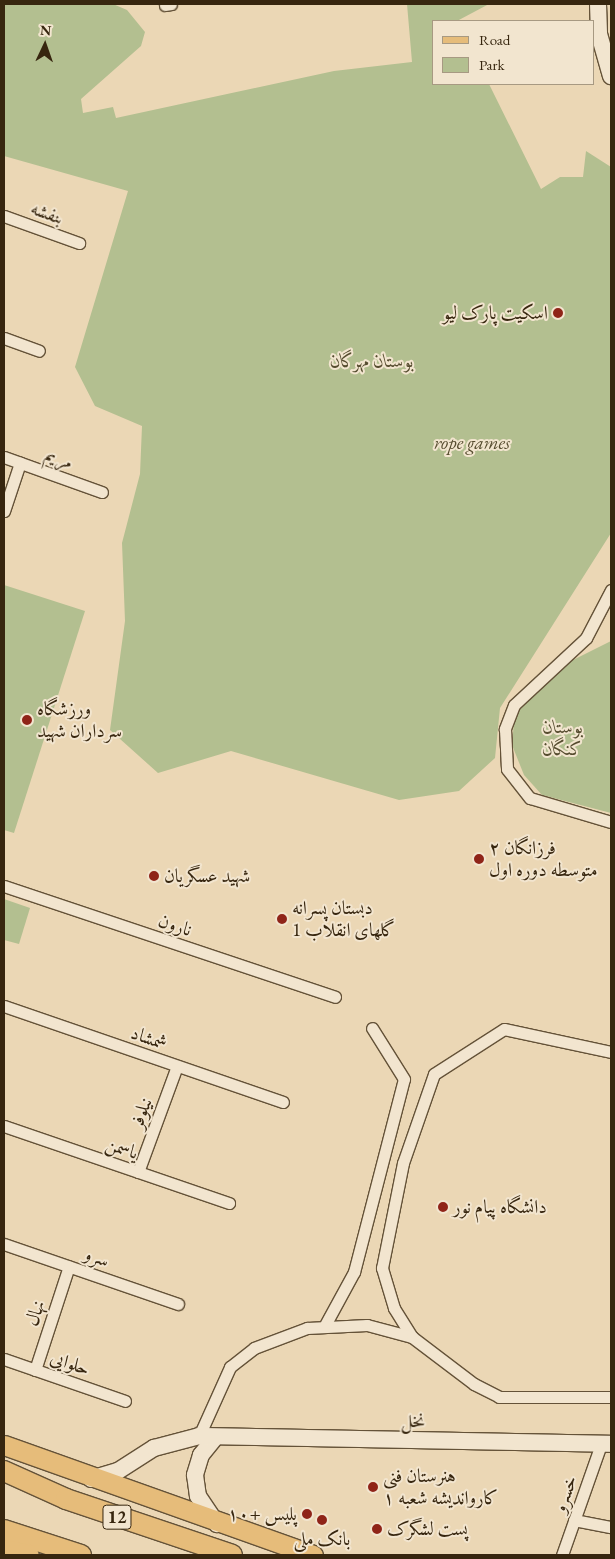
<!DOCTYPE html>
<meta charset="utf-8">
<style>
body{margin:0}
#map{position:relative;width:615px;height:1559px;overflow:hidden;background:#ebd7b5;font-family:"EB Garamond",Amiri,serif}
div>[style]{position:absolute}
.green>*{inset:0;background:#b3bf90}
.roads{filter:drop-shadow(1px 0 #645238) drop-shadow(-1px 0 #645238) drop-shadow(0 1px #645238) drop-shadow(0 -1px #645238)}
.minor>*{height:11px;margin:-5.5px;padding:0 5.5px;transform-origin:5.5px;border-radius:5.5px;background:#f2e5cf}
.secondary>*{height:16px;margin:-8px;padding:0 8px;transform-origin:8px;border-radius:8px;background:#f2e5cf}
.primary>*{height:19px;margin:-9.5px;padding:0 9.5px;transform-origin:9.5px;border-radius:9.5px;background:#e6bc7a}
.trunk>*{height:20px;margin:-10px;padding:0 10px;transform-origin:10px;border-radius:10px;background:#e6bc7a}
.dots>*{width:14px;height:14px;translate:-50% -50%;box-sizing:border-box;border:2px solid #f2e5cf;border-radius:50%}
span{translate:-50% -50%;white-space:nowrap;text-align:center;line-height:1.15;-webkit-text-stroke:4px #f2e5cf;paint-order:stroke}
.shield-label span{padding:1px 4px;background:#f2e5cf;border:1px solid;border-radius:4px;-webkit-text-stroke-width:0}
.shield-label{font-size:18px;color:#37260f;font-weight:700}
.street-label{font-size:19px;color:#37260f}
.poi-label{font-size:19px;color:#37260f}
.right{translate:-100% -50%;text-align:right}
.left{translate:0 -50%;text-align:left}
.park-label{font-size:19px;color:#564c2f;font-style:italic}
.frame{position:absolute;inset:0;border:5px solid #37260f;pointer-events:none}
.legend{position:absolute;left:432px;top:20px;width:162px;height:65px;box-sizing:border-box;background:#f2e5cf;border:1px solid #a79982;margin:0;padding:6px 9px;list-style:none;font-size:15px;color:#37260f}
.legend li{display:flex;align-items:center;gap:10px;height:25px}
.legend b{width:25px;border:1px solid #a79982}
.north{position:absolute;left:20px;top:20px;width:50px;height:50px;-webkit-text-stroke:4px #f2e5cf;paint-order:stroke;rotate:3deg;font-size:14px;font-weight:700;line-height:20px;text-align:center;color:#37260f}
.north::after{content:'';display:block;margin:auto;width:18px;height:22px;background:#37260f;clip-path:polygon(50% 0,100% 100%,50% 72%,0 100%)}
</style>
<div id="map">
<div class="green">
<i style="clip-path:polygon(4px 4px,113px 4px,127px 10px,145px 32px,141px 46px,81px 99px,83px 113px,113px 107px,116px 118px,334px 71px,412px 62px,407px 4px,489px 4px,457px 21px,434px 21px,434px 84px,489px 84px,541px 189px,560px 177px,583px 177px,586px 151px,611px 167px,611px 533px,500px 708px,495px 758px,459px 791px,399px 800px,231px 751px,158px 773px,110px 730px,125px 621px,122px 543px,140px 474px,142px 426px,95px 406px,75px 367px,128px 191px,4px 156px)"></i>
<i style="clip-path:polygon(4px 585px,85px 611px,14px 833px,4px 830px)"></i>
<i style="clip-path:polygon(611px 641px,611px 813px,542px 795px,524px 775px,512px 745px,514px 721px,524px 701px,565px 664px)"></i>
<i style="clip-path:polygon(4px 899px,30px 908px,19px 944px,4px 940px)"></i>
</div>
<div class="roads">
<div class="minor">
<i style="left:165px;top:5px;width:6px;rotate:-9deg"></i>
<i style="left:4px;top:216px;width:80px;rotate:19.8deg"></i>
<i style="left:4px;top:338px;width:37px;rotate:20deg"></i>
<i style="left:4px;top:457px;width:104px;rotate:19.7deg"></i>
<i style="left:4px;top:511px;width:51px;rotate:-71.6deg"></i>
<i style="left:611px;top:590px;width:54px;rotate:117.5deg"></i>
<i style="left:586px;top:638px;width:98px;rotate:137.1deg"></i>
<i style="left:514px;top:705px;width:26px;rotate:111deg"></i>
<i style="left:505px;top:729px;width:40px;rotate:87.1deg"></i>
<i style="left:507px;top:769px;width:37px;rotate:52deg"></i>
<i style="left:530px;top:798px;width:84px;rotate:16.5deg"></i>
<i style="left:4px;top:886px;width:349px;rotate:18.5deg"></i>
<i style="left:4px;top:1006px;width:295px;rotate:19deg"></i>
<i style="left:4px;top:1126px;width:238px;rotate:18.9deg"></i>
<i style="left:138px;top:1172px;width:113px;rotate:-69.8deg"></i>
<i style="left:4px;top:1244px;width:184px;rotate:19deg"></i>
<i style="left:324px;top:1327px;width:63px;rotate:-61.4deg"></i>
<i style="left:354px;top:1272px;width:199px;rotate:-75.5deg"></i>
<i style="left:404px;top:1079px;width:60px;rotate:-122.1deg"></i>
<i style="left:412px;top:1337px;width:34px;rotate:-122deg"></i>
<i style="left:394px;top:1308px;width:42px;rotate:-106.7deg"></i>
<i style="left:382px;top:1268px;width:107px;rotate:-78.7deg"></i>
<i style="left:403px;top:1163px;width:94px;rotate:-70.8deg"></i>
<i style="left:434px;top:1074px;width:83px;rotate:-32.7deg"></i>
<i style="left:504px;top:1029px;width:109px;rotate:12.1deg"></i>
<i style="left:4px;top:1359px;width:128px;rotate:19.1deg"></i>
<i style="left:35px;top:1370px;width:109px;rotate:-71.9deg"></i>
<i style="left:199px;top:1436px;width:76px;rotate:-65.8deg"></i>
<i style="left:230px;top:1367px;width:31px;rotate:-38deg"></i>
<i style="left:254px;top:1348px;width:57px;rotate:-20.7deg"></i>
<i style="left:307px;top:1328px;width:60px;rotate:-2.9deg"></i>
<i style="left:367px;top:1325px;width:47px;rotate:14.9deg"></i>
<i style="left:412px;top:1337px;width:78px;rotate:37.2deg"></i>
<i style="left:474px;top:1384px;width:28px;rotate:27deg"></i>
<i style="left:499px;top:1397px;width:112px"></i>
<i style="left:574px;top:1520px;width:38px;rotate:11deg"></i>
<i style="left:562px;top:1555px;width:118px;rotate:-70.6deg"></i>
</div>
<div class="secondary">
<i style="left:598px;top:4px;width:30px;rotate:88deg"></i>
<i style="left:599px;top:34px;width:44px;rotate:74.1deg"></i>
<i style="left:214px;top:1439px;width:21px;rotate:129deg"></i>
<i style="left:201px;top:1455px;width:21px;rotate:107deg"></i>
<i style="left:195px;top:1475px;width:21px;rotate:82deg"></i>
<i style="left:198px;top:1496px;width:34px;rotate:56deg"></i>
<i style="left:91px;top:1479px;width:28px;rotate:-17deg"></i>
<i style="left:118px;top:1471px;width:43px;rotate:-32.6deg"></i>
<i style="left:154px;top:1448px;width:47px;rotate:-14.9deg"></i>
<i style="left:199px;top:1436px;width:412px;rotate:1.1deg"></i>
</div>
<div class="primary">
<i style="left:4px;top:1445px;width:328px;rotate:19.6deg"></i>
</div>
<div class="trunk">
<i style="left:4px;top:1471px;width:68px;rotate:24.3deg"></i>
<i style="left:66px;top:1499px;width:175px;rotate:18.6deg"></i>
<i style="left:4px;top:1530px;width:81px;rotate:18deg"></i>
<i style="left:4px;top:1550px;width:25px;rotate:11deg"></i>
</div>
</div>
<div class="dots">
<i style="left:558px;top:313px;background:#8f2418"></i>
<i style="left:27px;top:720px;background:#8f2418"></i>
<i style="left:479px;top:859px;background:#8f2418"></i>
<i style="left:154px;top:876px;background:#8f2418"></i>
<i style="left:282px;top:919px;background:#8f2418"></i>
<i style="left:443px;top:1207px;background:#8f2418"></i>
<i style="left:373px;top:1487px;background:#8f2418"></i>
<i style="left:307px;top:1514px;background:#8f2418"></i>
<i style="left:322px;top:1520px;background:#8f2418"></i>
<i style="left:377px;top:1529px;background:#8f2418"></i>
</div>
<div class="shield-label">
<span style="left:117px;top:1517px">12</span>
</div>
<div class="street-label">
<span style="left:47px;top:213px;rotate:20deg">بنفشه</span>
<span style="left:59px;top:458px;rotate:20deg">مریم</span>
<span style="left:175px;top:925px;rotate:19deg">نارون</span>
<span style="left:149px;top:1038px;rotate:19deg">شمشاد</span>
<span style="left:141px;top:1113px;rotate:-70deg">نیلوفر</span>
<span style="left:122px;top:1148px;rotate:19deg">یاسمن</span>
<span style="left:97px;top:1257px;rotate:19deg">سرو</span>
<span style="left:35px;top:1313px;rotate:-71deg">نهال</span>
<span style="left:70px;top:1363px;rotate:19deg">حلوایی</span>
<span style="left:413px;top:1421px;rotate:1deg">نخل</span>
<span style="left:565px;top:1494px;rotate:-70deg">خسرو</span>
</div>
<div class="poi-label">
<span class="right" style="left:548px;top:313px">اسکیت پارک لیو</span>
<span class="left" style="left:37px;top:720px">ورزشگاه<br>سرداران شهید</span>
<span class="left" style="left:489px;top:859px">فرزانگان ۲<br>متوسطه دوره اول</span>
<span class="left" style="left:164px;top:876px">شهید عسگریان</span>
<span class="left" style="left:292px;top:919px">دبستان پسرانه<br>گلهای انقلاب 1</span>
<span class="left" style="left:453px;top:1207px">دانشگاه پیام نور</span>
<span class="left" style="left:383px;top:1487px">هنرستان فنی<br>کارواندیشه شعبه ۱</span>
<span class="right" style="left:297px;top:1514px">پلیس +۱۰</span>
<span class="left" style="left:387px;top:1529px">پست لشگرک</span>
<span style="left:322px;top:1539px">بانک ملی</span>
</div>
<div class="park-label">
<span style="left:372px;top:361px">بوستان مهرگان</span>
<span style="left:472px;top:443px">rope games</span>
<span style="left:563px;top:738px">بوستان<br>کنگان</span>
</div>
<div class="frame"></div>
<ul class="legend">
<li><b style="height:6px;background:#e6bc7a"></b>Road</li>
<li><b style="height:14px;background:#b3bf90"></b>Park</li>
</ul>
<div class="north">N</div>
</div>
